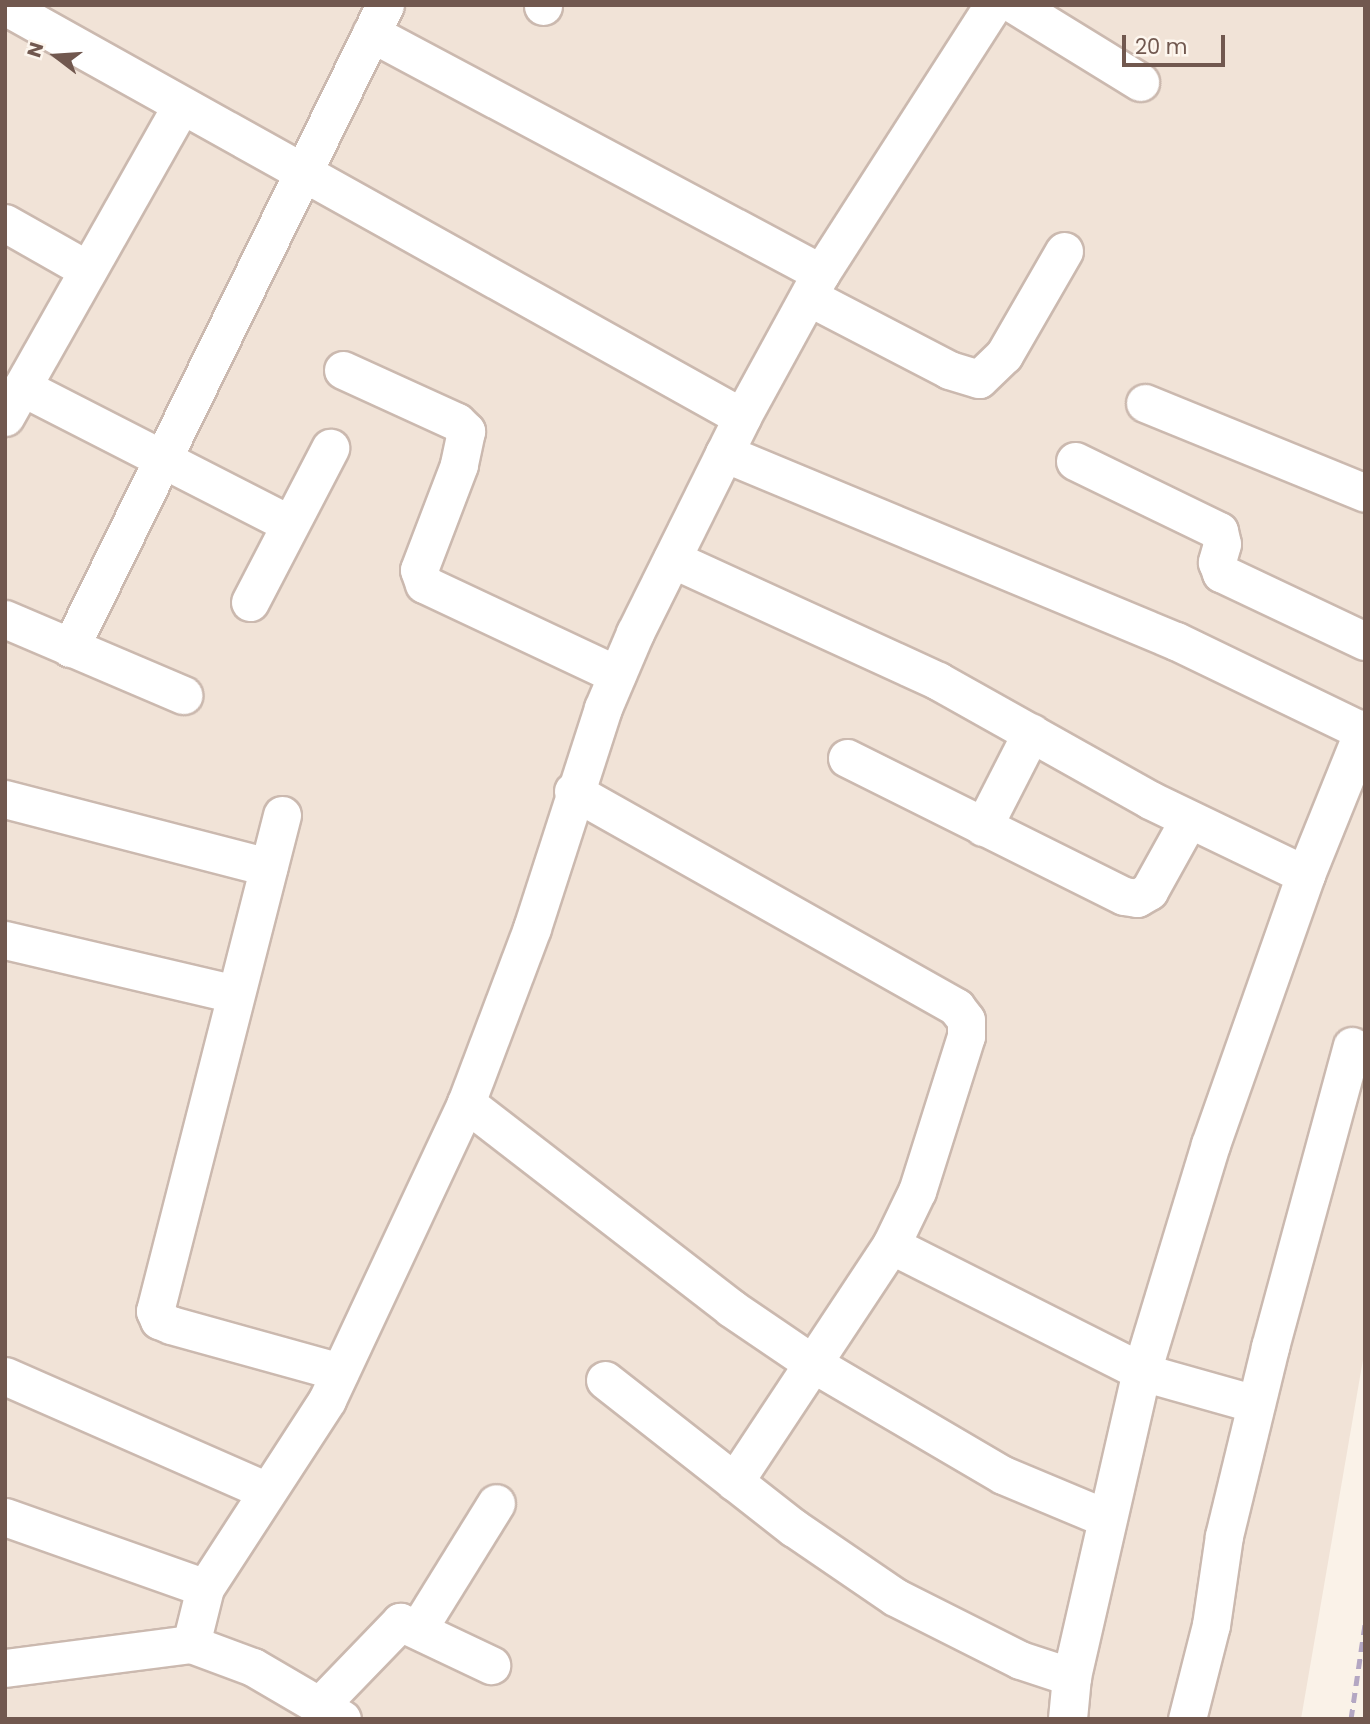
<!DOCTYPE html>
<style>
body{margin:0}
#map{position:relative;width:1370px;height:1724px;overflow:hidden;background:#faf2e8;font-family:Poppins,sans-serif}
div>[style]{position:absolute}
.residential>*{inset:0;background:#f1e3d7}
.roads{filter:drop-shadow(2px 0 #cbb9af) drop-shadow(-2px 0 #cbb9af) drop-shadow(0 2px #cbb9af) drop-shadow(0 -2px #cbb9af)}
.minor>*{height:37px;margin:-18.5px;padding:0 18.5px;transform-origin:18.5px;border-radius:18.5px;background:#fff}
.tertiary>*{height:38px;margin:-19px;padding:0 19px;transform-origin:19px;border-radius:19px;background:#fff}
.rail>*{height:5px;margin-top:-2.5px;transform-origin:0;background:repeating-linear-gradient(90deg,#b4a7c3 0 10px,transparent 0 17px)}
span{translate:-50% -50%;white-space:nowrap;text-align:center;line-height:1.15;-webkit-text-stroke:7px #fdf6ee;paint-order:stroke}
.frame{position:absolute;inset:0;border:7px solid #71584f;pointer-events:none}
.north{position:absolute;left:21px;top:21px;width:70px;height:70px;-webkit-text-stroke:5px #fdf6ee;paint-order:stroke;rotate:287deg;font-size:19px;font-weight:700;line-height:28px;text-align:center;color:#71584f}
.north::after{content:'';display:block;margin:auto;width:24px;height:32px;background:#71584f;clip-path:polygon(50% 0,100% 100%,50% 72%,0 100%)}
.scale{position:absolute;left:1122px;top:35px;width:103px;height:32px;box-sizing:border-box;border:4px solid #71584f;border-top:0;padding-left:9px;font-size:21px;line-height:24px;white-space:nowrap;color:#71584f;-webkit-text-stroke:5px #fdf6ee;paint-order:stroke}
</style>
<div id="map">
<div class="residential">
<i style="clip-path:polygon(5px 5px,1365px 5px,1365px 1348px,1301px 1719px,5px 1719px)"></i>
</div>
<div class="roads">
<div class="minor">
<i style="left:1015px;top:5px;width:147px;rotate:31.6deg"></i>
<i style="left:5px;top:6px;width:844px;rotate:29.15deg"></i>
<i style="left:543px;top:6px;width:1px;rotate:-90deg"></i>
<i style="left:371px;top:33px;width:510px;rotate:28.07deg"></i>
<i style="left:5px;top:223px;width:95px;rotate:29.5deg"></i>
<i style="left:809px;top:297px;width:158px;rotate:27.5deg"></i>
<i style="left:949px;top:370px;width:31px;rotate:17deg"></i>
<i style="left:979px;top:379px;width:35px;rotate:-44deg"></i>
<i style="left:1004px;top:355px;width:120px;rotate:-60deg"></i>
<i style="left:343px;top:370px;width:125px;rotate:24.5deg"></i>
<i style="left:457px;top:422px;width:13px;rotate:45deg"></i>
<i style="left:466px;top:431px;width:35px;rotate:102deg"></i>
<i style="left:459px;top:465px;width:112px;rotate:110.9deg"></i>
<i style="left:419px;top:570px;width:15px;rotate:70deg"></i>
<i style="left:424px;top:584px;width:213px;rotate:25.2deg"></i>
<i style="left:22px;top:387px;width:301px;rotate:27.1deg"></i>
<i style="left:1145px;top:403px;width:238px;rotate:22.2deg"></i>
<i style="left:5px;top:417px;width:357px;rotate:-60.5deg"></i>
<i style="left:724px;top:453px;width:490px;rotate:22.6deg"></i>
<i style="left:1176px;top:641px;width:209px;rotate:25.8deg"></i>
<i style="left:1075px;top:461px;width:160px;rotate:25.9deg"></i>
<i style="left:1219px;top:531px;width:13px;rotate:77deg"></i>
<i style="left:1222px;top:544px;width:19px;rotate:106deg"></i>
<i style="left:1217px;top:562px;width:12px;rotate:70deg"></i>
<i style="left:1221px;top:573px;width:159px;rotate:25.3deg"></i>
<i style="left:672px;top:559px;width:293px;rotate:24.6deg"></i>
<i style="left:938px;top:681px;width:243px;rotate:29.3deg"></i>
<i style="left:1150px;top:800px;width:173px;rotate:25.7deg"></i>
<i style="left:250px;top:602px;width:174px;rotate:-62.5deg"></i>
<i style="left:5px;top:619px;width:194px;rotate:23.1deg"></i>
<i style="left:70px;top:648px;width:716px;rotate:-63.9deg"></i>
<i style="left:847px;top:758px;width:309px;rotate:26.5deg"></i>
<i style="left:1124px;top:896px;width:13px;rotate:9deg"></i>
<i style="left:1137px;top:898px;width:14px;rotate:-30deg"></i>
<i style="left:1149px;top:891px;width:82px;rotate:-60.9deg"></i>
<i style="left:573px;top:791px;width:440px;rotate:29.4deg"></i>
<i style="left:956px;top:1007px;width:16px;rotate:52deg"></i>
<i style="left:966px;top:1020px;width:16px;rotate:90deg"></i>
<i style="left:966px;top:1036px;width:163px;rotate:107.5deg"></i>
<i style="left:917px;top:1191px;width:60px;rotate:115.7deg"></i>
<i style="left:891px;top:1245px;width:284px;rotate:123.5deg"></i>
<i style="left:5px;top:799px;width:272px;rotate:14.5deg"></i>
<i style="left:282px;top:815px;width:512px;rotate:104.36deg"></i>
<i style="left:155px;top:1311px;width:10px;rotate:66deg"></i>
<i style="left:159px;top:1320px;width:13px;rotate:23deg"></i>
<i style="left:171px;top:1325px;width:175px;rotate:15.5deg"></i>
<i style="left:983px;top:827px;width:106px;rotate:-62.9deg"></i>
<i style="left:5px;top:940px;width:236px;rotate:13.2deg"></i>
<i style="left:466px;top:1103px;width:335px;rotate:37.7deg"></i>
<i style="left:731px;top:1308px;width:98px;rotate:34.2deg"></i>
<i style="left:812px;top:1363px;width:221px;rotate:30.4deg"></i>
<i style="left:1003px;top:1475px;width:112px;rotate:22.7deg"></i>
<i style="left:891px;top:1245px;width:281px;rotate:26.8deg"></i>
<i style="left:1142px;top:1372px;width:118px;rotate:15.7deg"></i>
<i style="left:5px;top:1376px;width:286px;rotate:23.7deg"></i>
<i style="left:605px;top:1380px;width:240px;rotate:38.1deg"></i>
<i style="left:794px;top:1528px;width:122px;rotate:34.3deg"></i>
<i style="left:895px;top:1597px;width:140px;rotate:26.7deg"></i>
<i style="left:1020px;top:1660px;width:55px;rotate:18.1deg"></i>
<i style="left:5px;top:1517px;width:212px;rotate:19.5deg"></i>
<i style="left:418px;top:1629px;width:148px;rotate:-58.2deg"></i>
<i style="left:191px;top:1644px;width:58px;rotate:-76deg"></i>
<i style="left:205px;top:1588px;width:224px;rotate:-57deg"></i>
<i style="left:327px;top:1400px;width:328px;rotate:-64.9deg"></i>
<i style="left:466px;top:1103px;width:187px;rotate:-69.3deg"></i>
<i style="left:532px;top:928px;width:231px;rotate:-72.1deg"></i>
<i style="left:603px;top:708px;width:82px;rotate:-66.9deg"></i>
<i style="left:635px;top:633px;width:241px;rotate:-63.6deg"></i>
<i style="left:742px;top:417px;width:164px;rotate:-61.3deg"></i>
<i style="left:821px;top:273px;width:318px;rotate:-57.3deg"></i>
<i style="left:5px;top:1668px;width:188px;rotate:-7.4deg"></i>
<i style="left:191px;top:1644px;width:66px;rotate:20.4deg"></i>
<i style="left:253px;top:1667px;width:103px;rotate:30.3deg"></i>
<i style="left:319px;top:1706px;width:117px;rotate:-46deg"></i>
<i style="left:400px;top:1622px;width:101px;rotate:25.3deg"></i>
<i style="left:1187px;top:1719px;width:97px;rotate:-75.7deg"></i>
<i style="left:1211px;top:1625px;width:90px;rotate:-81.7deg"></i>
<i style="left:1224px;top:1536px;width:195px;rotate:-76.3deg"></i>
<i style="left:1270px;top:1347px;width:312px;rotate:-74.8deg"></i>
</div>
<div class="tertiary">
<i style="left:1068px;top:1719px;width:42px;rotate:-84.6deg"></i>
<i style="left:1072px;top:1677px;width:313px;rotate:-77.1deg"></i>
<i style="left:1142px;top:1372px;width:237px;rotate:-73.1deg"></i>
<i style="left:1211px;top:1145px;width:286px;rotate:-70.6deg"></i>
<i style="left:1306px;top:875px;width:157px;rotate:-68deg"></i>
</div>
</div>
<div class="rail">
<i style="left:1351px;top:1719px;width:96px;rotate:-81.6deg"></i>
</div>
<div class="frame"></div>
<div class="north">N</div>
<div class="scale">20 m</div>
</div>
